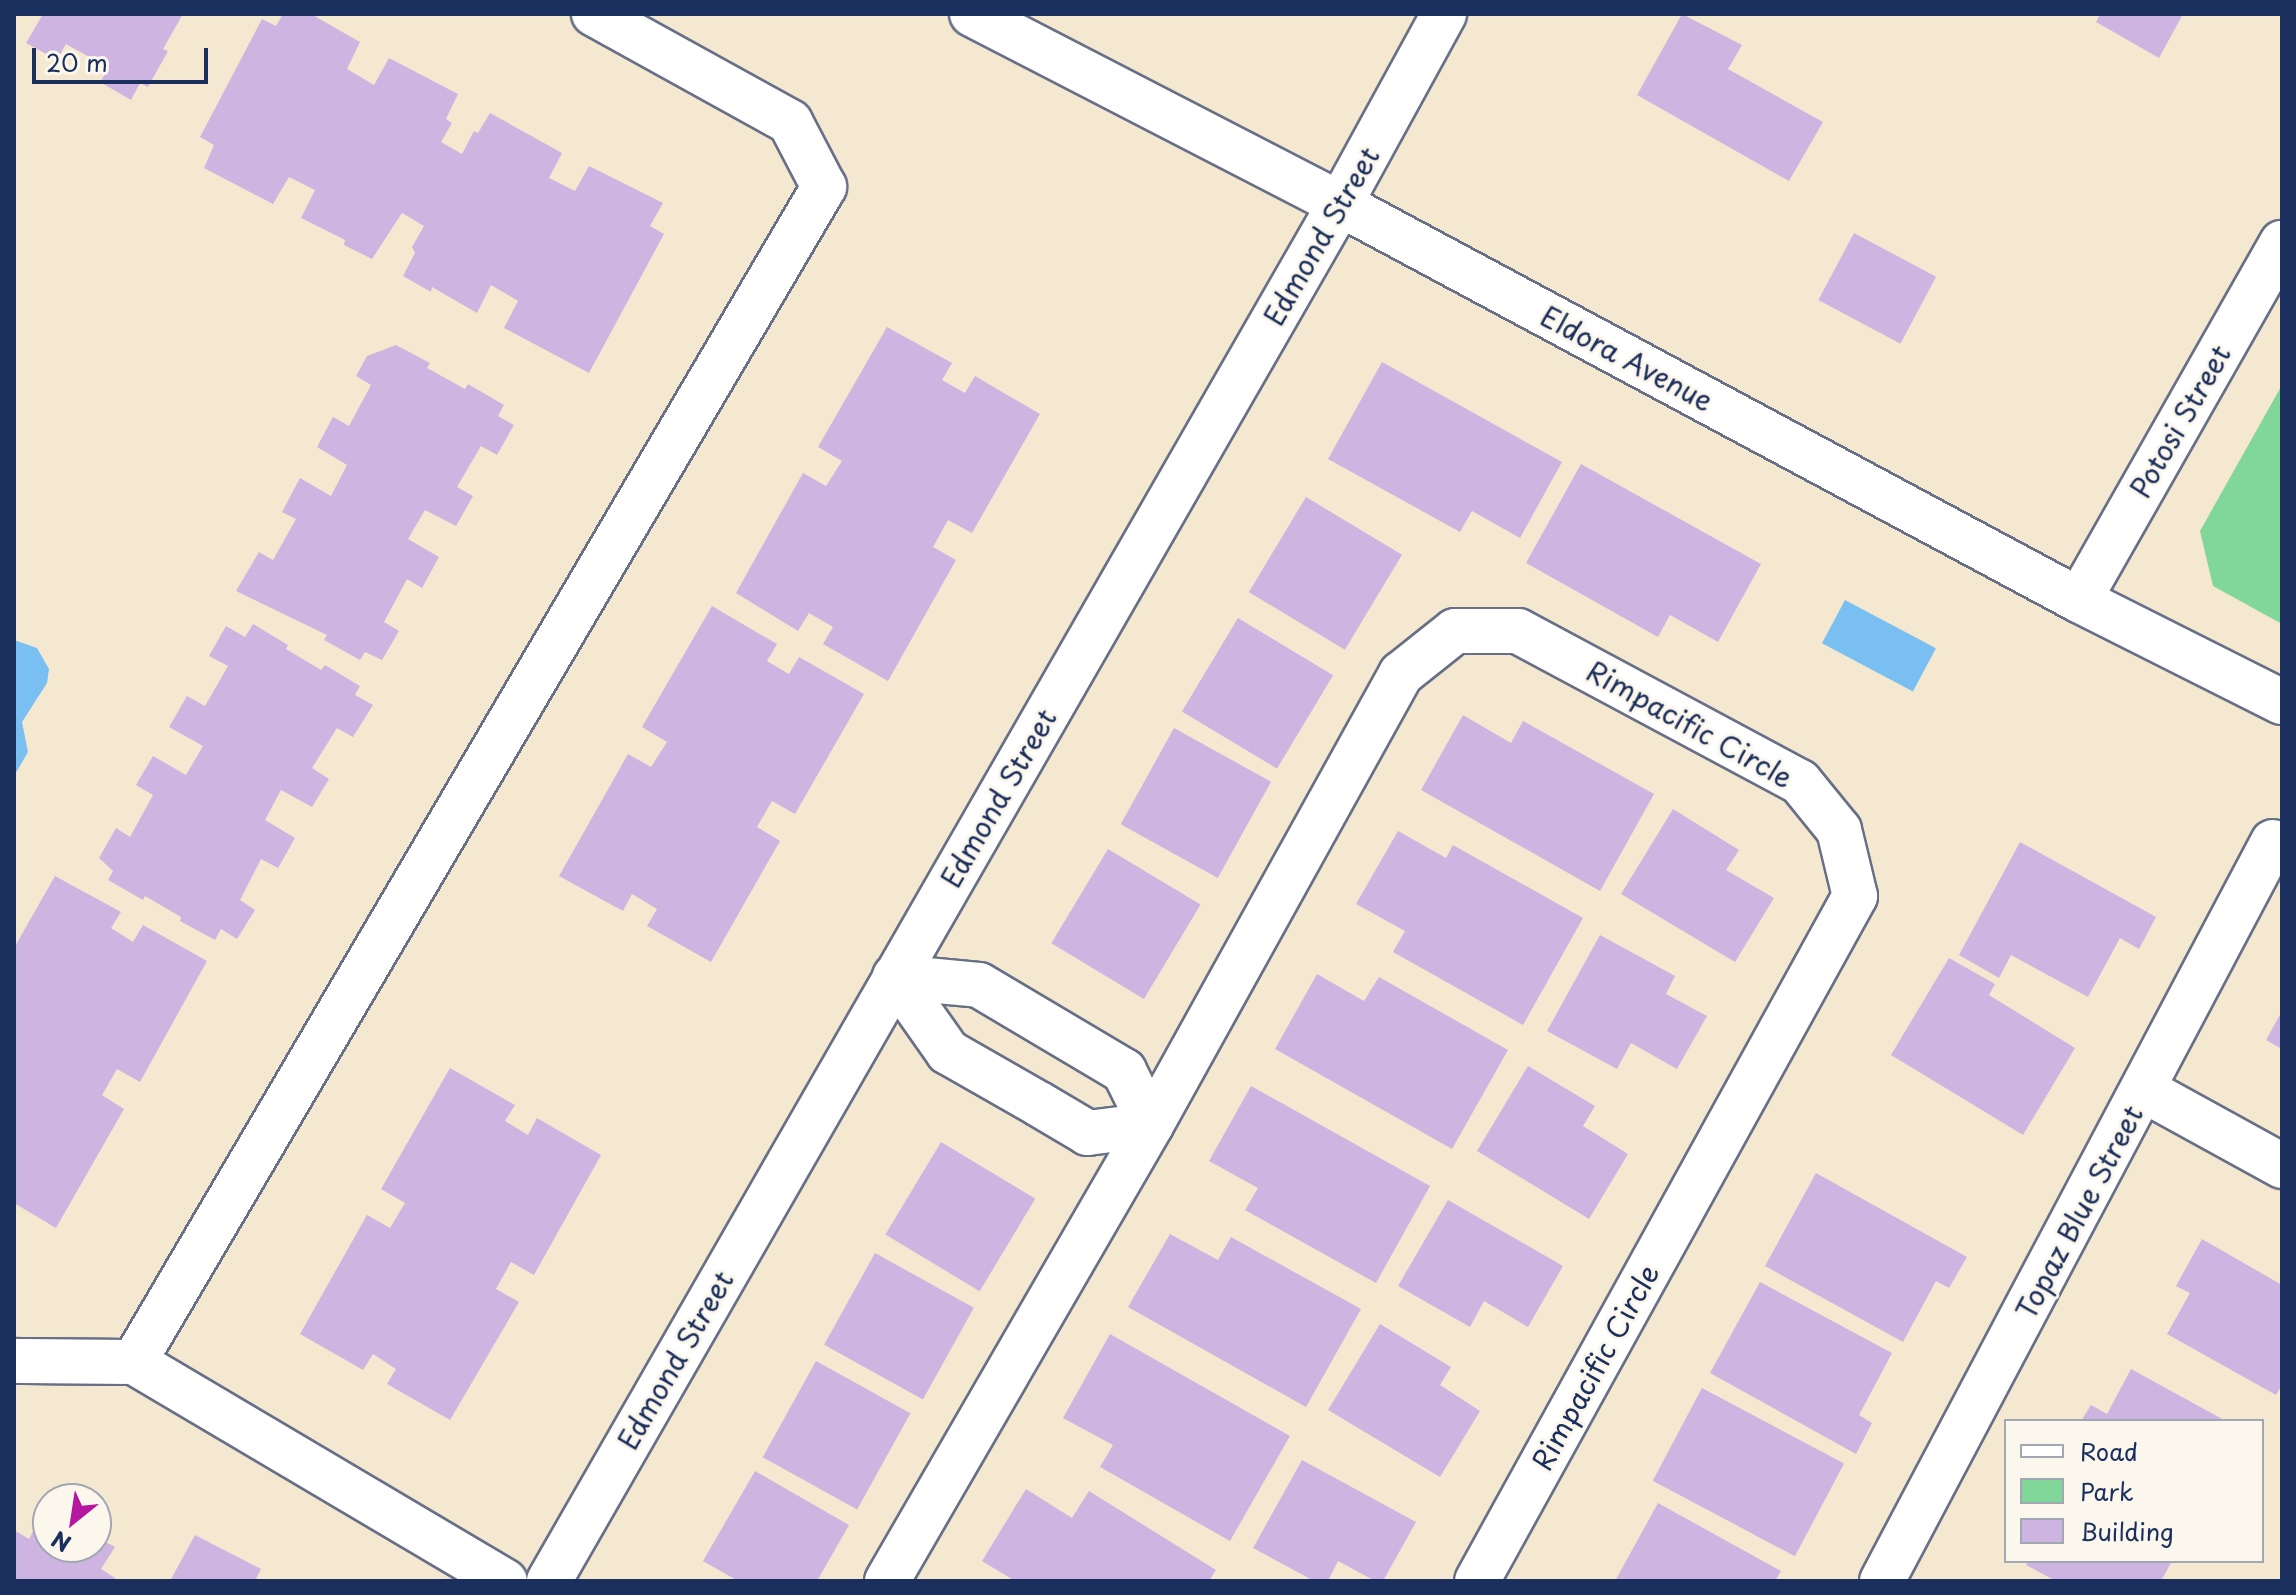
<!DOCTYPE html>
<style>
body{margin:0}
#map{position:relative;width:2296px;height:1595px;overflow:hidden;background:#f5e8d1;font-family:"Playpen Sans",sans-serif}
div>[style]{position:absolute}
.green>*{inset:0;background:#81d699}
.water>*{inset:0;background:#7abff1;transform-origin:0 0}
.building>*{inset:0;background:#ceb4e1;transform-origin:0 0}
.roads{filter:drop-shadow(2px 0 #677086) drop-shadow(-2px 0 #677086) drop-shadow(0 2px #677086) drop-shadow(0 -2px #677086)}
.minor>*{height:44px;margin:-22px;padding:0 22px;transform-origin:22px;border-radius:22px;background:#fff}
span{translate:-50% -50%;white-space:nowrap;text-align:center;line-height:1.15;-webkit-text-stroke:6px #fbf7ec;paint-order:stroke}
.street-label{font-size:28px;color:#1b2f5e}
.frame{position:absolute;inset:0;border:16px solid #1b2f5e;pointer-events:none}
.legend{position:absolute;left:2004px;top:1419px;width:260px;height:144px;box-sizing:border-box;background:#fbf7ec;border:2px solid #a1a7b3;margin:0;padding:10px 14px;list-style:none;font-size:24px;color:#1b2f5e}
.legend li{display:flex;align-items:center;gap:16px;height:40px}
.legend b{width:40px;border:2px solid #a1a7b3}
.north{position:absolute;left:32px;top:1483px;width:80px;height:80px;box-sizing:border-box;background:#fbf7ec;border:2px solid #a1a7b3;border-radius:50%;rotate:210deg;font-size:22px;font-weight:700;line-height:32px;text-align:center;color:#1b2f5e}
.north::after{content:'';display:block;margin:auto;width:28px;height:36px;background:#b5179e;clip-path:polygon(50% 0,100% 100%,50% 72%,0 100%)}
.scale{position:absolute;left:32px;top:48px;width:176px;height:36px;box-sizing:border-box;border:4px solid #1b2f5e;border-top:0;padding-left:10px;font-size:24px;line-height:28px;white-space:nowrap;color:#1b2f5e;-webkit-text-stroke:6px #fbf7ec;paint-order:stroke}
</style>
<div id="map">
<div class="green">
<i style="clip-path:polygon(2282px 385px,2282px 624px,2213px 586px,2200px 531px)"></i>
</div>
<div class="water">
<i style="left:1845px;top:600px;width:103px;height:49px;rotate:28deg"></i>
<i style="clip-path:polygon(14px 640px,37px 648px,49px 669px,47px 683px,22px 722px,28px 752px,14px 776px)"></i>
</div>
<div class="building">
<i style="clip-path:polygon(43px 14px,183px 14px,163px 49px,168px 51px,148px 87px,140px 83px,131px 100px,100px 82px,109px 68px,66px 44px,57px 60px,26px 43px)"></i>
<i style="clip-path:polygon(283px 14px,311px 14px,360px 42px,347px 69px,374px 85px,389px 58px,458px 94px,446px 119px,452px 123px,441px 142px,462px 154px,474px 131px,478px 133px,490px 113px,562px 153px,549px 178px,575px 191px,589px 166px,663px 203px,650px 226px,664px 234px,589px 373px,504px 328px,518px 301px,491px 285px,477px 313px,432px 287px,431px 292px,403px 276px,415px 253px,412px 247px,424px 226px,402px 213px,372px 259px,344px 245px,345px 240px,301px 218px,315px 190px,289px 177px,273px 204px,204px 168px,214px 145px,200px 137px,262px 19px,276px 26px)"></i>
<i style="clip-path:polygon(1682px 14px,1742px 45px,1728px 69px,1823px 122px,1789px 181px,1637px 95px)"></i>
<i style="clip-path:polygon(2100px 14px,2183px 14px,2159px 58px,2096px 22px)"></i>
<i style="left:1854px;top:233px;width:93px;height:76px;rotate:28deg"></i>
<i style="clip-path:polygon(887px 327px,952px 363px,942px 380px,965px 393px,975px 376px,1040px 414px,972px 533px,948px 520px,933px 547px,956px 560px,888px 681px,823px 644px,833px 627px,809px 613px,798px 631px,736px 593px,803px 473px,826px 486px,842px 461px,818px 447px)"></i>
<i style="clip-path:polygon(396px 345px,430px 363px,427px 368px,465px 389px,468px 384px,504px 405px,498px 416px,514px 425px,497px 455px,481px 446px,457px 487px,473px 496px,456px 526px,425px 510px,408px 539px,439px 557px,422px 588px,407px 579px,384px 622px,399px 631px,382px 660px,365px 652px,360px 660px,324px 640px,327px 635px,236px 591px,259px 552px,273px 560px,296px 519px,282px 512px,300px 478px,331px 496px,347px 465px,317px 447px,333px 417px,349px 426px,371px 385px,356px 376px,367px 356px)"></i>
<i style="clip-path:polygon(1382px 362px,1562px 462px,1520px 538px,1472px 511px,1460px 532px,1328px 459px)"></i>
<i style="clip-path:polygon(1581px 464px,1761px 564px,1718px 642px,1670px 615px,1658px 637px,1526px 563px)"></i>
<i style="left:1306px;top:497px;width:112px;height:111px;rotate:31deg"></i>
<i style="clip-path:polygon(712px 606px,777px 644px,767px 661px,789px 674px,799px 657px,864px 694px,795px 814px,772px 801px,757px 827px,780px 841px,711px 962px,647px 926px,657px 909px,632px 894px,623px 911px,559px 876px,628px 754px,651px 767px,667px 742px,642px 727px)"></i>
<i style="left:1238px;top:618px;width:111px;height:109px;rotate:31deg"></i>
<i style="clip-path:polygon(253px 624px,288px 645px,286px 649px,321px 670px,325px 665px,360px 686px,355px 695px,373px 705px,353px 737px,337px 728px,312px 768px,329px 779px,312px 807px,281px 790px,265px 820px,295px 838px,278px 868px,261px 859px,240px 900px,255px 910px,237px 939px,221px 929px,215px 940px,180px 921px,181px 917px,145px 896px,143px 900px,108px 880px,113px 871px,99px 858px,116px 828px,130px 837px,153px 795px,136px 785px,153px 756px,186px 775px,203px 746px,169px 727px,187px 696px,205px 706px,228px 666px,209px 656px,226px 626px,245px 637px)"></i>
<i style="clip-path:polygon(1463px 715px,1511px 743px,1523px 721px,1654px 794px,1600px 891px,1421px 790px)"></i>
<i style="left:1174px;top:728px;width:111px;height:110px;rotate:29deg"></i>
<i style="clip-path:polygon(1673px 809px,1739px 850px,1726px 870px,1774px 898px,1735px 962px,1621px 894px)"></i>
<i style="clip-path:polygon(1398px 831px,1446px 858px,1453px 845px,1583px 918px,1523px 1025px,1393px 952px,1405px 931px,1356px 904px)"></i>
<i style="clip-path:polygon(2020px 842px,2156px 917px,2139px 949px,2120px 938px,2088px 997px,2011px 955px,1999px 978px,1959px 955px)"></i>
<i style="left:1108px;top:849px;width:108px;height:110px;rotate:31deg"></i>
<i style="clip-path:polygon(55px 876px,121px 912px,111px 928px,133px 942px,143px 925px,207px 961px,140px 1082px,117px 1069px,102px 1095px,124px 1109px,56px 1228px,14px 1203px,14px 948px)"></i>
<i style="clip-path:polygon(1600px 935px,1675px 976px,1666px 994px,1707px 1016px,1677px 1069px,1631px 1043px,1617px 1069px,1547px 1031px)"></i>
<i style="clip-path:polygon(1949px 958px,1995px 984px,1989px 995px,2075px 1048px,2023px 1135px,1891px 1055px)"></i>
<i style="clip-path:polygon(1317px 974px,1364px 1001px,1379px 977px,1508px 1050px,1452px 1149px,1275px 1049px)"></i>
<i style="clip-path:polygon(2282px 1011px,2282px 1049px,2266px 1040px)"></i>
<i style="clip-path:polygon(1528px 1066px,1595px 1106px,1583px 1126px,1628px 1154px,1589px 1219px,1477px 1151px)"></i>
<i style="clip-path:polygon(450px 1068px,515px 1105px,505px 1121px,528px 1135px,537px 1118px,601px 1155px,534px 1275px,511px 1262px,496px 1289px,519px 1302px,450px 1420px,387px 1384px,396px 1369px,373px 1354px,363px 1370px,300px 1334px,367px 1215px,390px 1228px,405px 1203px,381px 1189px)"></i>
<i style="clip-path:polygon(1251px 1086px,1430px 1186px,1376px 1283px,1245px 1210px,1258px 1188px,1209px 1161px)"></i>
<i style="left:941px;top:1142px;width:110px;height:108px;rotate:31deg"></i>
<i style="clip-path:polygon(1816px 1173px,1967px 1257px,1949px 1288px,1936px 1281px,1903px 1342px,1765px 1266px)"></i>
<i style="clip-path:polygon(1448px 1200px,1563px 1266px,1528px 1327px,1484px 1301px,1470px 1327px,1398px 1286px)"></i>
<i style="clip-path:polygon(1170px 1234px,1218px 1260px,1231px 1237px,1361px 1309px,1306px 1407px,1128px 1307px)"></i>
<i style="clip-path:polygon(2202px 1239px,2282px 1285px,2282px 1385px,2276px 1395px,2167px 1334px,2190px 1293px,2176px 1286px)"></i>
<i style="left:875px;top:1253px;width:113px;height:105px;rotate:29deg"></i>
<i style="clip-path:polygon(1760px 1282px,1892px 1353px,1859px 1415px,1872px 1423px,1856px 1454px,1710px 1373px)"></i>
<i style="clip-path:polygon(1380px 1324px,1451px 1367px,1440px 1385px,1480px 1411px,1440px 1477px,1328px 1410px)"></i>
<i style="clip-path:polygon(1110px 1334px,1290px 1436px,1230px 1541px,1100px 1467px,1113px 1445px,1063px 1418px)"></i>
<i style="left:816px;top:1361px;width:108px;height:110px;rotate:29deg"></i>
<i style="clip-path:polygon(2131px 1369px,2226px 1421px,2081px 1421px,2091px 1405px,2107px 1414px)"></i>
<i style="left:1702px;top:1388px;width:161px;height:105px;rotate:28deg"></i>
<i style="clip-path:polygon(1302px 1460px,1416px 1522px,1383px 1581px,1375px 1581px,1338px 1561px,1328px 1581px,1314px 1581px,1253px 1548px)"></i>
<i style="clip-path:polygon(755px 1471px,849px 1525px,817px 1581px,738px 1581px,703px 1561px)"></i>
<i style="clip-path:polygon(1026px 1489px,1072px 1518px,1089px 1491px,1216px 1570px,1209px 1581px,1015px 1581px,982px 1561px)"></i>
<i style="clip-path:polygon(1658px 1503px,1781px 1571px,1775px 1581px,1615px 1581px)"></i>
<i style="clip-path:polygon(45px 1509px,48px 1547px,96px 1547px,96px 1537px,115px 1547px,101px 1569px,115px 1578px,114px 1581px,14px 1581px,14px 1530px,29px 1539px)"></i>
<i style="clip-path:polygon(195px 1535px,261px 1569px,255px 1581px,170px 1581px)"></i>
<i style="clip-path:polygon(2029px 1561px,2172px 1561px,2161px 1581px,2056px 1581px,2026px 1565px)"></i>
</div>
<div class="roads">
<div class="minor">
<i style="left:972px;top:14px;width:414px;rotate:27.3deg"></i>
<i style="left:1340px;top:204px;width:838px;rotate:28.19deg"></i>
<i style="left:2079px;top:600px;width:227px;rotate:26.7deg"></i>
<i style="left:2079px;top:600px;width:411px;rotate:-60.4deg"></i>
<i style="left:895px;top:977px;width:84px;rotate:5.4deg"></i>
<i style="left:979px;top:985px;width:169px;rotate:30.7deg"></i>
<i style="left:1124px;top:1071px;width:60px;rotate:63.4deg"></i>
<i style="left:1151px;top:1125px;width:64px;rotate:172.8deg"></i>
<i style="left:1088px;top:1133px;width:57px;rotate:-149.4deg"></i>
<i style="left:1039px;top:1104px;width:105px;rotate:-150.3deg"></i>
<i style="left:948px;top:1052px;width:92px;rotate:-125.2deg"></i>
<i style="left:2144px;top:1090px;width:158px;rotate:28.8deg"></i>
<i style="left:14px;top:1361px;width:120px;rotate:0.5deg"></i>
<i style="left:134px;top:1362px;width:431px;rotate:30.6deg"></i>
<i style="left:134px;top:1362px;width:1363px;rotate:-59.58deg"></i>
<i style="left:824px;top:187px;width:73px;rotate:-117.6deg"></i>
<i style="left:790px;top:122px;width:224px;rotate:-151.1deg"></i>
<i style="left:549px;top:1581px;width:1588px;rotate:-60.13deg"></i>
<i style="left:1340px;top:204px;width:217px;rotate:-61.3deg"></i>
<i style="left:887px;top:1581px;width:527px;rotate:-59.93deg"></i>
<i style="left:1151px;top:1125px;width:516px;rotate:-61deg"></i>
<i style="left:1401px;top:674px;width:69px;rotate:-38.5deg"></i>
<i style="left:1455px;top:631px;width:63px"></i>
<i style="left:1518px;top:631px;width:320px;rotate:28.2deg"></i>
<i style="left:1800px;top:782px;width:62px;rotate:50.9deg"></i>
<i style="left:1839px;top:830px;width:68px;rotate:76.4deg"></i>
<i style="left:1855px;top:896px;width:782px;rotate:118.89deg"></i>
<i style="left:1882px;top:1581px;width:836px;rotate:-62.12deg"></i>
</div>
</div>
<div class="street-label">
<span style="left:1321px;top:236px;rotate:-60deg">Edmond Street</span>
<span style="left:1627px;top:358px;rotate:28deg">Eldora Avenue</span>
<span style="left:2180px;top:421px;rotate:-60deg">Potosi Street</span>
<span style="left:1690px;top:724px;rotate:29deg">Rimpacific Circle</span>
<span style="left:998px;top:798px;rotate:-60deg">Edmond Street</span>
<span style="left:2079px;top:1212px;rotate:-62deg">Topaz Blue Street</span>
<span style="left:675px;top:1360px;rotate:-60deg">Edmond Street</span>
<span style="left:1595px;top:1367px;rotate:-61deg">Rimpacific Circle</span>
</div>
<div class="frame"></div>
<ul class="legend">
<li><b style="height:10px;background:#fff"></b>Road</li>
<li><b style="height:22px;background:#81d699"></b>Park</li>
<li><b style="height:22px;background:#ceb4e1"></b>Building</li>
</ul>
<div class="north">N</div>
<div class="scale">20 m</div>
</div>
